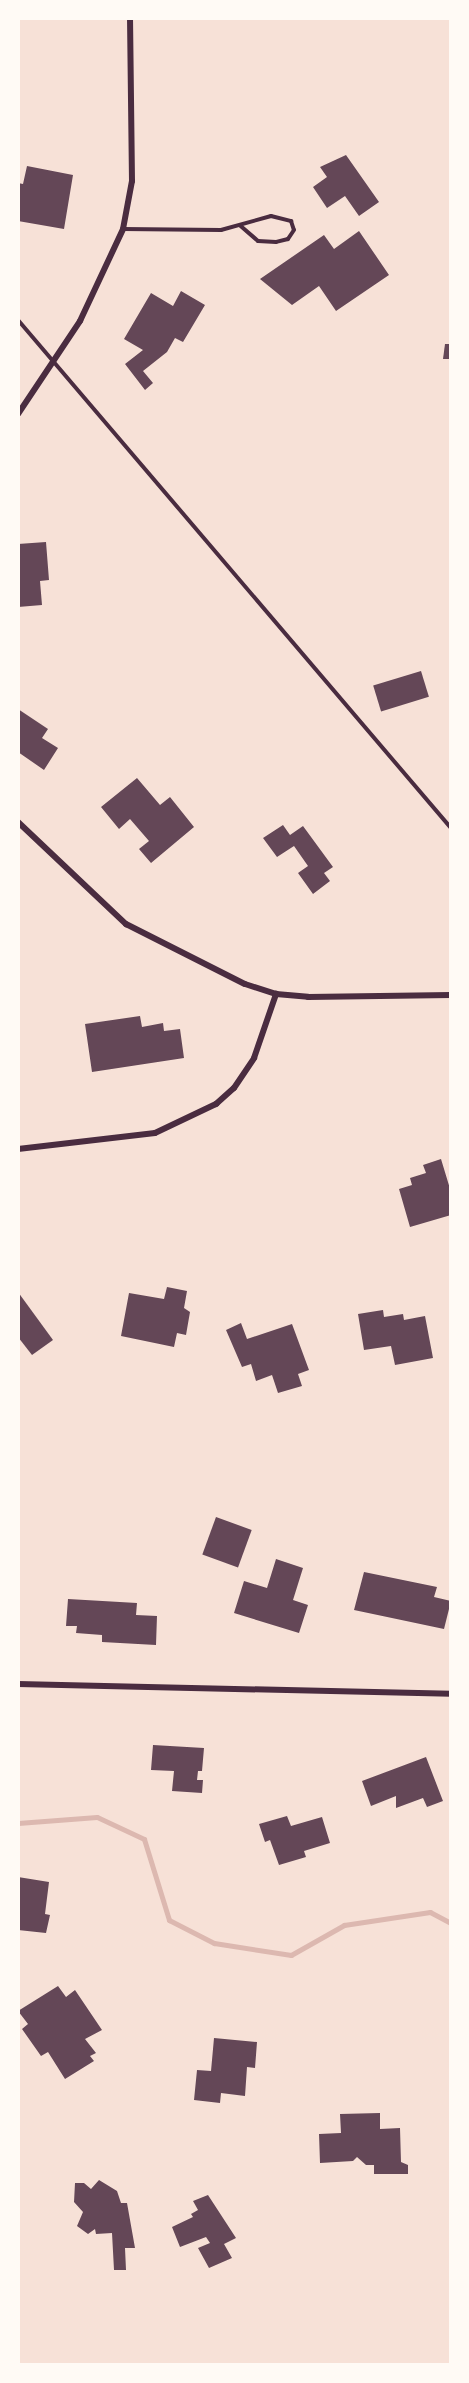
<!DOCTYPE html>
<style>
body{margin:0}
#map{position:relative;width:469px;height:2383px;overflow:hidden;background:#f7e1d7;font-family:"Sofia Sans Condensed",sans-serif}
div>[style]{position:absolute}
.stream>*{height:5px;margin:-2.5px;padding:0 2.5px;transform-origin:2.5px;border-radius:2.5px;background:#dcb8b0}
.building>*{inset:0;background:#644757;transform-origin:0 0}
.service>*{height:4px;margin:-2px;padding:0 2px;transform-origin:2px;border-radius:2px;background:#4a2c40}
.minor>*{height:6px;margin:-3px;padding:0 3px;transform-origin:3px;border-radius:3px;background:#4a2c40}
span{translate:-50% -50%;white-space:nowrap;text-align:center;line-height:1.15;-webkit-text-stroke:5px #fffaf5;paint-order:stroke}
.frame{position:absolute;inset:0;border:20px solid #fffaf5;pointer-events:none}
</style>
<div id="map">
<div class="stream">
<i style="left:18px;top:1823px;width:79px;rotate:-4.3deg"></i>
<i style="left:97px;top:1817px;width:52px;rotate:25.1deg"></i>
<i style="left:144px;top:1839px;width:85px;rotate:72.8deg"></i>
<i style="left:169px;top:1920px;width:51px;rotate:27.1deg"></i>
<i style="left:214px;top:1943px;width:78px;rotate:8.9deg"></i>
<i style="left:291px;top:1955px;width:61px;rotate:-29.5deg"></i>
<i style="left:344px;top:1925px;width:87px;rotate:-8.6deg"></i>
<i style="left:430px;top:1912px;width:24px;rotate:28deg"></i>
</div>
<div class="building">
<i style="clip-path:polygon(346px 155px,379px 202px,359px 216px,345px 196px,327px 208px,313px 187px,327px 177px,320px 167px)"></i>
<i style="clip-path:polygon(27px 166px,73px 175px,64px 229px,18px 221px,18px 183px,23px 184px)"></i>
<i style="clip-path:polygon(359px 231px,389px 275px,336px 311px,319px 286px,292px 305px,260px 279px,324px 235px,334px 249px)"></i>
<i style="clip-path:polygon(181px 291px,205px 305px,183px 342px,175px 338px,167px 352px,143px 371px,153px 383px,145px 390px,125px 364px,143px 350px,124px 339px,151px 293px,173px 306px)"></i>
<i style="clip-path:polygon(445px 344px,451px 344px,451px 359px,443px 359px)"></i>
<i style="clip-path:polygon(46px 542px,49px 580px,40px 581px,42px 605px,18px 607px,18px 544px)"></i>
<i style="left:421px;top:671px;width:27px;height:50px;rotate:73deg"></i>
<i style="clip-path:polygon(18px 709px,48px 729px,42px 738px,58px 748px,44px 770px,18px 752px)"></i>
<i style="clip-path:polygon(137px 778px,160px 805px,170px 797px,194px 827px,151px 863px,139px 849px,149px 841px,130px 819px,119px 829px,101px 807px)"></i>
<i style="clip-path:polygon(283px 825px,290px 835px,303px 826px,333px 867px,324px 873px,330px 881px,313px 894px,298px 873px,308px 866px,294px 846px,277px 857px,263px 838px)"></i>
<i style="clip-path:polygon(140px 1016px,142px 1027px,163px 1023px,164px 1031px,180px 1029px,184px 1058px,92px 1072px,85px 1024px)"></i>
<i style="clip-path:polygon(441px 1159px,451px 1192px,451px 1215px,410px 1227px,399px 1189px,412px 1185px,410px 1178px,426px 1173px,423px 1165px)"></i>
<i style="clip-path:polygon(167px 1287px,187px 1291px,184px 1308px,190px 1312px,186px 1335px,177px 1333px,174px 1347px,121px 1336px,129px 1293px,164px 1299px)"></i>
<i style="clip-path:polygon(18px 1292px,53px 1340px,32px 1355px,18px 1337px)"></i>
<i style="clip-path:polygon(383px 1310px,384px 1317px,403px 1314px,404px 1320px,425px 1316px,433px 1358px,395px 1365px,391px 1346px,364px 1350px,358px 1314px)"></i>
<i style="clip-path:polygon(241px 1323px,247px 1339px,292px 1324px,309px 1370px,298px 1374px,302px 1386px,278px 1393px,272px 1375px,256px 1381px,251px 1364px,242px 1367px,226px 1330px)"></i>
<i style="left:216px;top:1517px;width:38px;height:40px;rotate:20deg"></i>
<i style="clip-path:polygon(276px 1559px,303px 1568px,293px 1600px,308px 1605px,299px 1633px,234px 1613px,244px 1581px,267px 1588px)"></i>
<i style="clip-path:polygon(364px 1572px,437px 1587px,434px 1597px,451px 1601px,444px 1629px,354px 1610px)"></i>
<i style="clip-path:polygon(68px 1599px,137px 1603px,136px 1615px,157px 1616px,156px 1645px,102px 1642px,102px 1635px,76px 1633px,77px 1626px,66px 1626px)"></i>
<i style="clip-path:polygon(153px 1745px,204px 1748px,202px 1771px,198px 1771px,197px 1780px,203px 1780px,202px 1793px,172px 1791px,174px 1771px,151px 1770px)"></i>
<i style="clip-path:polygon(426px 1757px,443px 1801px,427px 1807px,423px 1798px,396px 1808px,396px 1796px,371px 1806px,362px 1781px)"></i>
<i style="clip-path:polygon(287px 1816px,291px 1826px,322px 1817px,330px 1843px,304px 1851px,306px 1857px,279px 1865px,270px 1840px,265px 1842px,259px 1824px)"></i>
<i style="clip-path:polygon(18px 1877px,49px 1882px,45px 1914px,50px 1915px,46px 1933px,18px 1930px)"></i>
<i style="clip-path:polygon(58px 1986px,66px 1997px,75px 1990px,102px 2030px,85px 2039px,96px 2053px,90px 2056px,94px 2061px,65px 2079px,48px 2052px,41px 2056px,22px 2029px,28px 2024px,18px 2011px)"></i>
<i style="clip-path:polygon(214px 2038px,257px 2042px,255px 2068px,247px 2067px,245px 2096px,221px 2093px,220px 2103px,194px 2100px,197px 2070px,211px 2071px)"></i>
<i style="clip-path:polygon(380px 2113px,380px 2129px,400px 2128px,401px 2162px,408px 2165px,408px 2174px,374px 2174px,374px 2165px,366px 2165px,357px 2157px,353px 2161px,320px 2163px,319px 2134px,341px 2133px,340px 2114px)"></i>
<i style="clip-path:polygon(99px 2180px,117px 2191px,121px 2203px,127px 2203px,135px 2248px,125px 2248px,126px 2270px,114px 2270px,112px 2233px,96px 2234px,95px 2229px,88px 2234px,77px 2226px,83px 2212px,74px 2202px,75px 2183px,84px 2183px,91px 2189px)"></i>
<i style="clip-path:polygon(208px 2195px,236px 2238px,224px 2244px,232px 2258px,209px 2268px,198px 2248px,210px 2243px,206px 2237px,180px 2247px,172px 2227px,193px 2217px,191px 2214px,198px 2210px,193px 2201px)"></i>
</div>
<div class="service">
<i style="left:123px;top:229px;width:98px;rotate:0.6deg"></i>
<i style="left:221px;top:230px;width:52px;rotate:-15.6deg"></i>
<i style="left:271px;top:216px;width:21px;rotate:14deg"></i>
<i style="left:291px;top:221px;width:9px;rotate:72deg"></i>
<i style="left:294px;top:230px;width:11px;rotate:124deg"></i>
<i style="left:288px;top:239px;width:12px;rotate:166deg"></i>
<i style="left:276px;top:242px;width:18px;rotate:-177deg"></i>
<i style="left:258px;top:241px;width:23px;rotate:-139deg"></i>
<i style="left:18px;top:320px;width:667px;rotate:49.56deg"></i>
</div>
<div class="minor">
<i style="left:18px;top:414px;width:112px;rotate:-56.3deg"></i>
<i style="left:80px;top:321px;width:102px;rotate:-64.9deg"></i>
<i style="left:123px;top:229px;width:49px;rotate:-79.4deg"></i>
<i style="left:132px;top:181px;width:163px;rotate:-90.7deg"></i>
<i style="left:18px;top:822px;width:149px;rotate:43.4deg"></i>
<i style="left:126px;top:924px;width:133px;rotate:26.8deg"></i>
<i style="left:245px;top:984px;width:33px;rotate:18deg"></i>
<i style="left:276px;top:994px;width:32px;rotate:5deg"></i>
<i style="left:308px;top:997px;width:143px;rotate:-0.8deg"></i>
<i style="left:18px;top:1149px;width:138px;rotate:-6.7deg"></i>
<i style="left:155px;top:1133px;width:68px;rotate:-25.4deg"></i>
<i style="left:216px;top:1104px;width:24px;rotate:-42deg"></i>
<i style="left:234px;top:1088px;width:36px;rotate:-56deg"></i>
<i style="left:254px;top:1058px;width:68px;rotate:-71deg"></i>
<i style="left:18px;top:1684px;width:433px;rotate:1.3deg"></i>
</div>
<div class="frame"></div>
</div>
